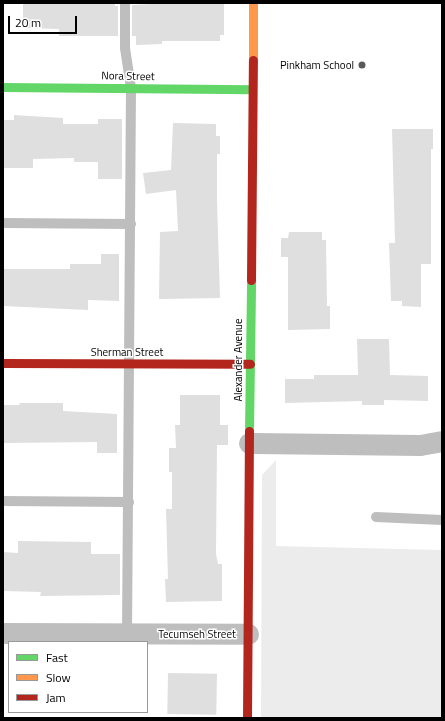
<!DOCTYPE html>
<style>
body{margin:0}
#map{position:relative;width:445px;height:721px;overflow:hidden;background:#fff;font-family:"Titillium Web",sans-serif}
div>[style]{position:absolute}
.green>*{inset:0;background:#ececec}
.building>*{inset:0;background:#dfdfdf;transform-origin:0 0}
.lane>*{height:10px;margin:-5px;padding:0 5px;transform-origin:5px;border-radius:5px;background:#bebebe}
.street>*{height:21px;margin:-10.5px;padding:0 10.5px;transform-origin:10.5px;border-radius:10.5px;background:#bebebe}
.fast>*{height:9px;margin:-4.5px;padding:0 4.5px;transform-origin:4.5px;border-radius:4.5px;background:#63d668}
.slow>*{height:9px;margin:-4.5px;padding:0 4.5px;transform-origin:4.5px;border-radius:4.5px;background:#ff974d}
.jam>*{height:9px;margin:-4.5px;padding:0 4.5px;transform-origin:4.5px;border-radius:4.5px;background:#b3261e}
.dots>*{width:11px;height:11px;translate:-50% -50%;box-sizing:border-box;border:2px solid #fff;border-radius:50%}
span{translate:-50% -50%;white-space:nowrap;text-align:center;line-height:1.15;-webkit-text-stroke:3px #fff;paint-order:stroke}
.poi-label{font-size:11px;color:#000}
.right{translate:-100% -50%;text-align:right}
.street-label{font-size:11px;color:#000}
.frame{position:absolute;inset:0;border:4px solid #000;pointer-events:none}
.legend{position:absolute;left:8px;top:641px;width:140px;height:72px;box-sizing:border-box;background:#fff;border:1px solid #999;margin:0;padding:5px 7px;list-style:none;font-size:12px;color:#000}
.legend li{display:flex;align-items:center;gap:8px;height:20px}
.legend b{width:20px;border:1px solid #999}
.scale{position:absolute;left:8px;top:16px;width:69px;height:18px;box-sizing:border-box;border:2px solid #000;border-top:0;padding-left:5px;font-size:12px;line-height:14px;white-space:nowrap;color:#000;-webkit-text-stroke:3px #fff;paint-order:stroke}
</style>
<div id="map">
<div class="green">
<i style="clip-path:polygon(276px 460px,276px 546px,442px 550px,442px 718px,261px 718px,262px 475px)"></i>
</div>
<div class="building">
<i style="clip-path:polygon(23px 3px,115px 3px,115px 6px,118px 6px,118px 36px,59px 36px,59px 29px,23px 28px)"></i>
<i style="clip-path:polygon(170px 3px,224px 3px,224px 35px,220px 35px,220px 41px,162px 41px,162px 44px,136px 45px,136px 36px,132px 36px,132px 5px)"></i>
<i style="clip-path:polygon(14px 115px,63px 118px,63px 124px,98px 124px,98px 119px,122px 119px,122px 179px,98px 179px,98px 162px,74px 162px,74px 158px,33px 159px,33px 168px,3px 168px,3px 120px,14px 120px)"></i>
<i style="clip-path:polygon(173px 123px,216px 124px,216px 136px,220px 136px,220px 154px,217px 154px,217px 200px,220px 298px,159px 299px,160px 232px,178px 231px,176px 190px,146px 194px,143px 173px,171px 170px)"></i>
<i style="clip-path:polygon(392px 129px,433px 129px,433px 149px,431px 149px,431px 264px,421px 264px,421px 307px,402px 306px,402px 301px,391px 301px,389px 243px,395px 243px)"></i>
<i style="clip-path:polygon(289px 232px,322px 232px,322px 240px,326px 240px,327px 306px,330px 306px,330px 329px,288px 330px,288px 257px,281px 257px,281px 238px,288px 238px)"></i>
<i style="clip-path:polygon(101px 254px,119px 254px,119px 301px,88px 300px,88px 310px,3px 306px,3px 269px,70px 269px,70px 264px,101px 264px)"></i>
<i style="clip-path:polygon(357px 339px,389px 339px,390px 375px,428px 376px,428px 401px,384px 400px,384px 405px,362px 405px,362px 401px,285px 403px,285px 379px,314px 379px,314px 375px,358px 375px)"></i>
<i style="clip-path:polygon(180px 395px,220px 395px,220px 425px,228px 425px,228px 445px,217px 445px,216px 554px,218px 564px,222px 564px,222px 601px,166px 602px,165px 579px,168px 579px,166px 509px,172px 509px,172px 472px,169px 472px,169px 448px,176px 448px,175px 425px,180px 425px)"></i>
<i style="clip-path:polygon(19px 403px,63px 403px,63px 411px,117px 414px,117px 453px,97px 453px,97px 442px,3px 443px,3px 405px,20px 405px)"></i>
<i style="clip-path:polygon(18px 541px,91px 542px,91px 554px,120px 554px,120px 595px,40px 596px,41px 592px,3px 591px,3px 552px,18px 553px)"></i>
<i style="left:168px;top:673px;width:49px;height:41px;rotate:1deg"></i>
</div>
<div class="lane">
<i style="left:125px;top:3px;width:45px;rotate:90deg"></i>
<i style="left:125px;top:48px;width:40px;rotate:81.5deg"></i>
<i style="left:131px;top:88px;width:546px;rotate:90.42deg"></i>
<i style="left:3px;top:223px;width:128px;rotate:0.4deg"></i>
<i style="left:3px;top:501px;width:126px;rotate:0.5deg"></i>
<i style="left:376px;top:517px;width:66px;rotate:2.6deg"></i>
</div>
<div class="street">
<i style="left:249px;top:443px;width:171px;rotate:0.7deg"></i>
<i style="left:420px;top:445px;width:22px;rotate:-10deg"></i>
<i style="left:3px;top:633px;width:245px;rotate:0.2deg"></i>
</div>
<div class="fast">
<i style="left:3px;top:87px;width:249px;rotate:0.5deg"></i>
<i style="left:249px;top:431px;width:151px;rotate:-89.2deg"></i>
</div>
<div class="slow">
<i style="left:253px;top:60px;width:57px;rotate:-90deg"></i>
</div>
<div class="jam">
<i style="left:251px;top:280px;width:220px;rotate:-89.5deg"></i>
<i style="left:3px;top:363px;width:247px;rotate:0.2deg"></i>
<i style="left:247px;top:718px;width:287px;rotate:-89.6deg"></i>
</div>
<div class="dots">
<i style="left:362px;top:65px;background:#595959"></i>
</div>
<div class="poi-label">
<span class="right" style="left:354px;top:65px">Pinkham School</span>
</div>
<div class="street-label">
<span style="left:128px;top:76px;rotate:1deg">Nora Street</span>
<span style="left:127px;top:352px">Sherman Street</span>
<span style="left:238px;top:360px;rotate:-90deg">Alexander Avenue</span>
<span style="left:197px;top:634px">Tecumseh Street</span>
</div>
<div class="frame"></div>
<ul class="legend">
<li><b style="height:5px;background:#63d668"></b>Fast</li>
<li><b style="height:5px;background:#ff974d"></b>Slow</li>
<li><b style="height:5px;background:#b3261e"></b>Jam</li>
</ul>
<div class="scale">20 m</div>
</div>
